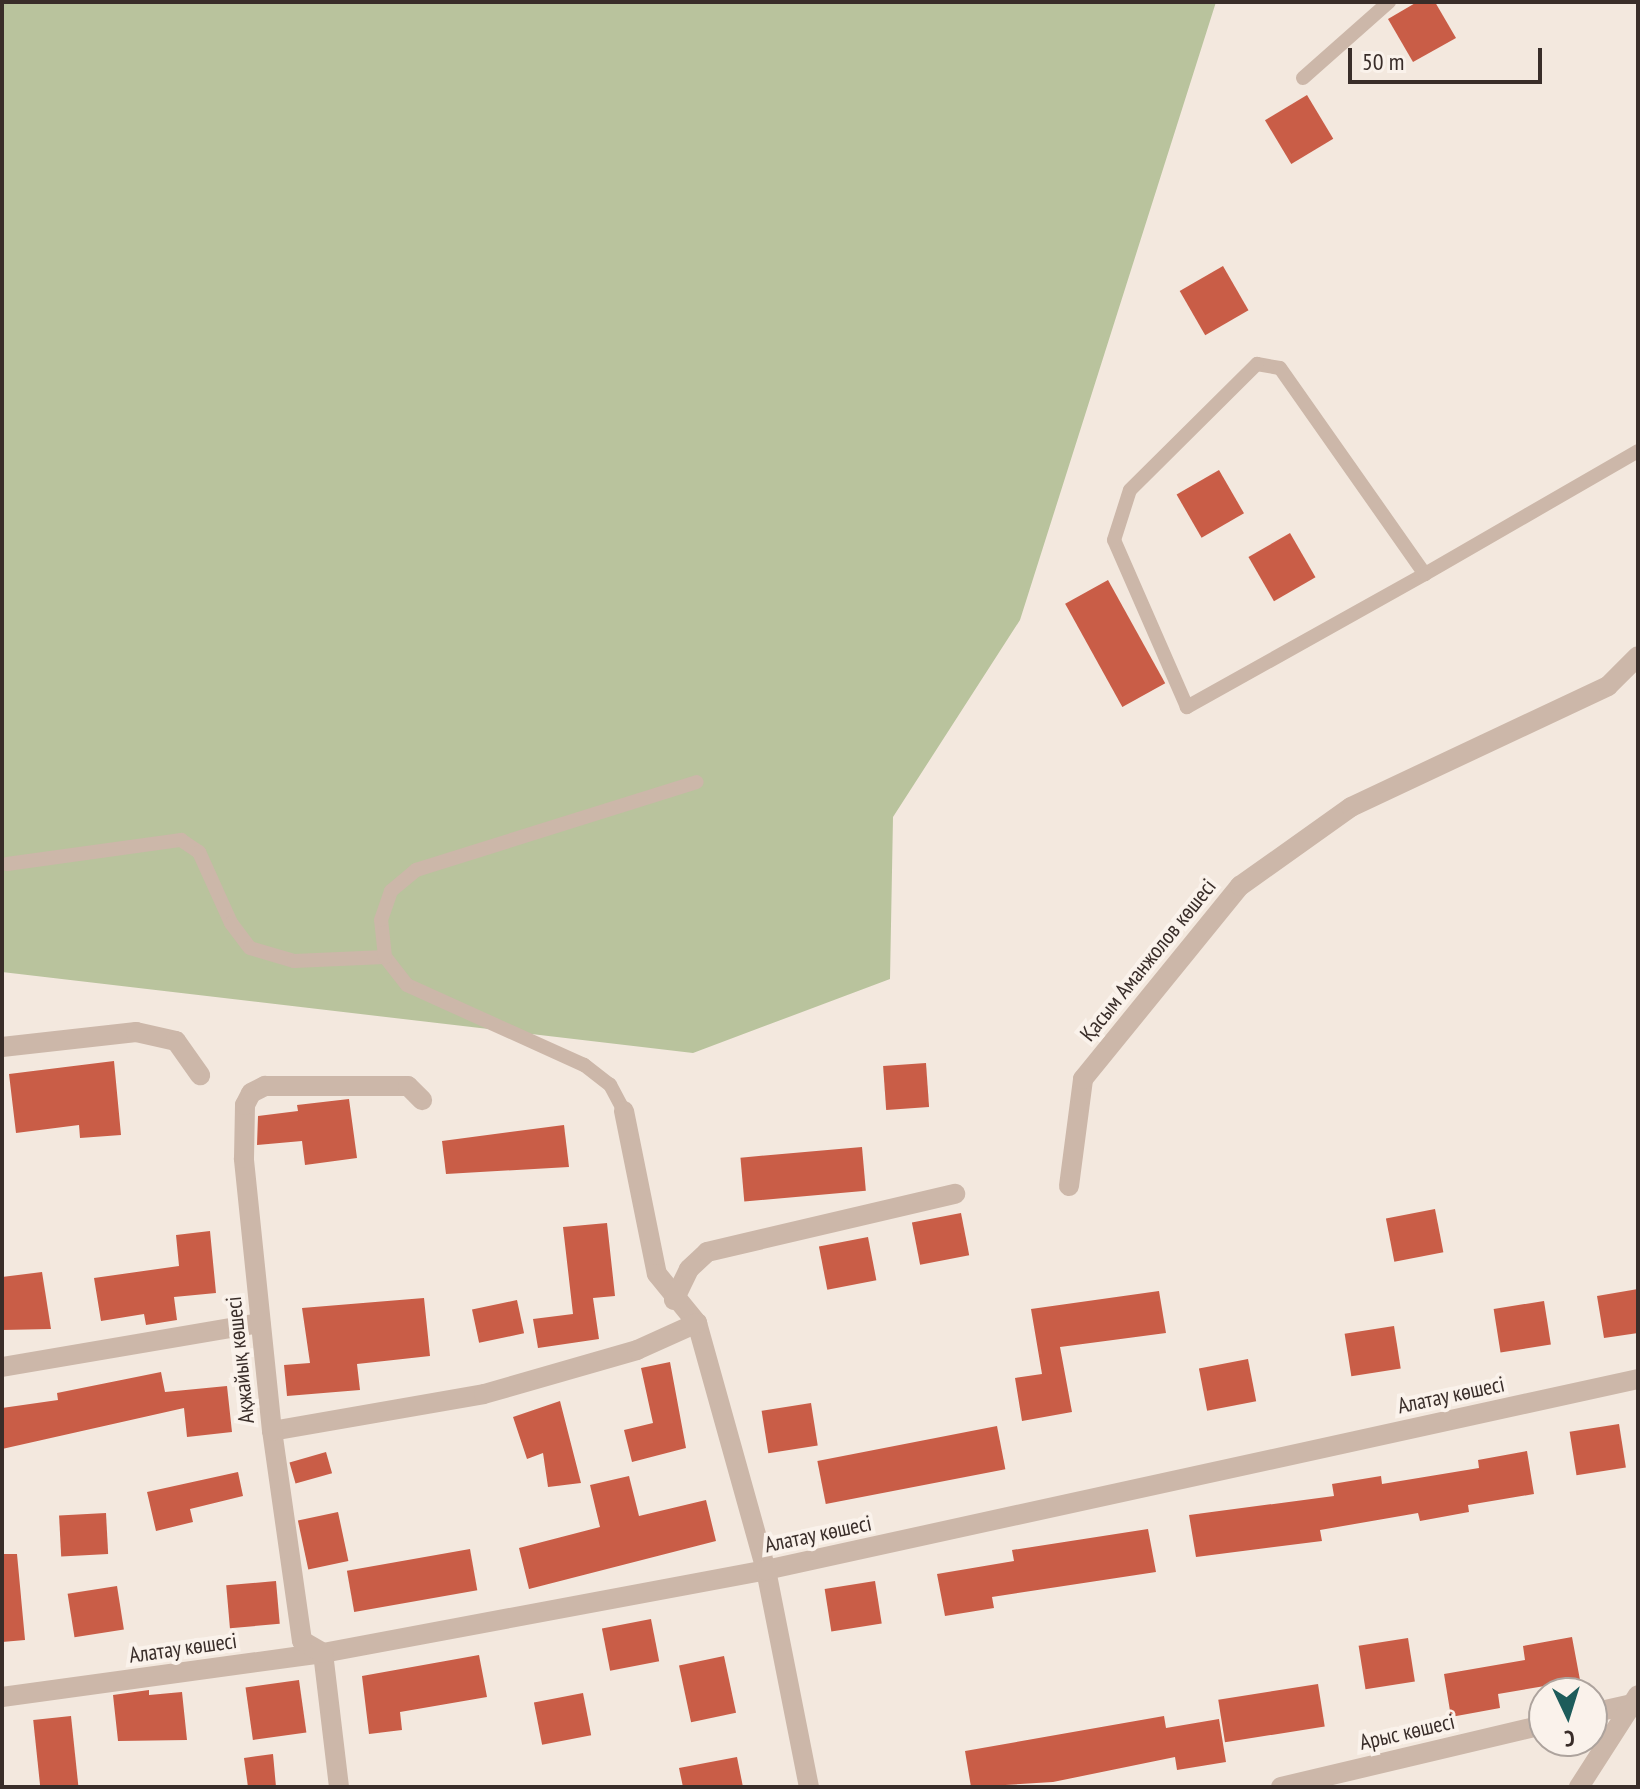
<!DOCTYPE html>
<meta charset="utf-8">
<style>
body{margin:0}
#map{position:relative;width:1640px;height:1789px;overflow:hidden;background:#f3e8de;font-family:"PT Sans Narrow",sans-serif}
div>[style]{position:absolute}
.green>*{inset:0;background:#b9c39d}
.building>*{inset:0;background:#c95d47;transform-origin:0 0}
.service>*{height:14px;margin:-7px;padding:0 7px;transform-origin:7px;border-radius:7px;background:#ccb7a9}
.minor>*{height:20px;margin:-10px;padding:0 10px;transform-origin:10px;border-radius:10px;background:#ccb7a9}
span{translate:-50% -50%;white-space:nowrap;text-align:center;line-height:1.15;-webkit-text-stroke:8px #faf2eb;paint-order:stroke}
.street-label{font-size:22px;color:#392d29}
.frame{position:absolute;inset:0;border:4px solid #392d29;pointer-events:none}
.north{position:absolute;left:1528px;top:1677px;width:80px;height:80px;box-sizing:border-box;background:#faf2eb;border:2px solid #ada39d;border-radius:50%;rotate:176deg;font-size:22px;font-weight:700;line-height:32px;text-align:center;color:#392d29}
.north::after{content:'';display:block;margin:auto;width:28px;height:36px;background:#1d5c5b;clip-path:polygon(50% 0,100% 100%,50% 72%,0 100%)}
.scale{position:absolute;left:1348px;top:48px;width:194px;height:36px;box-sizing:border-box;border:4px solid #392d29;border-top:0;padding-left:10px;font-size:24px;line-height:28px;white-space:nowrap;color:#392d29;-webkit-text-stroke:6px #faf2eb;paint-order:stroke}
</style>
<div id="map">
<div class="green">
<i style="clip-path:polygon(2px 2px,1216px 2px,1020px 620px,893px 817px,890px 979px,693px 1053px,2px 972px)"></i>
</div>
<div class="building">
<i style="clip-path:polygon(1417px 2px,1435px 2px,1456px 38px,1413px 62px,1388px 19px)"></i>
<i style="left:1307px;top:95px;width:51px;height:49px;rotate:59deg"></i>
<i style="left:1223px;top:266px;width:51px;height:50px;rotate:60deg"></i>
<i style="left:1219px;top:470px;width:50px;height:49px;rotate:60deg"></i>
<i style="left:1290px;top:533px;width:51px;height:48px;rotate:60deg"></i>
<i style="left:1108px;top:580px;width:118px;height:49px;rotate:61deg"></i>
<i style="clip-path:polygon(114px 1061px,121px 1135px,80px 1138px,79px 1125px,16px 1133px,9px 1074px)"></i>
<i style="left:926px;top:1063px;width:44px;height:43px;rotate:86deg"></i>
<i style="clip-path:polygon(349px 1099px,357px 1158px,305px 1165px,302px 1141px,257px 1145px,258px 1116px,298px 1111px,297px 1105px)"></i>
<i style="clip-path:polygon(564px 1125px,569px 1167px,446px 1174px,442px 1141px)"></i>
<i style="left:862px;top:1147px;width:44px;height:122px;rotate:85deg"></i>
<i style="left:1435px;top:1209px;width:44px;height:50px;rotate:79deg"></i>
<i style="left:961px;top:1213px;width:43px;height:50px;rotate:79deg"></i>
<i style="clip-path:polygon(607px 1223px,615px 1296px,593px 1298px,599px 1339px,538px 1348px,533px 1319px,573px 1314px,563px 1227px)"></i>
<i style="clip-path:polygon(210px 1231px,216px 1293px,174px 1297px,177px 1320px,146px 1325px,144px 1314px,101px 1321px,94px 1278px,179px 1266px,176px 1235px)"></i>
<i style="left:868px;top:1237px;width:44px;height:50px;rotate:79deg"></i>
<i style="clip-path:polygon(42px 1272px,51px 1329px,2px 1330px,2px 1277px)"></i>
<i style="clip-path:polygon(1638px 1289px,1638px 1333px,1604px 1338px,1597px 1296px)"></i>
<i style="clip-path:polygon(1159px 1291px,1166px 1333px,1060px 1347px,1072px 1412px,1022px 1421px,1015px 1378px,1042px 1374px,1031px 1309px)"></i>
<i style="clip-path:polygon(424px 1298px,430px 1356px,357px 1364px,360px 1390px,287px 1396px,284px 1365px,310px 1363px,302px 1308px)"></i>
<i style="left:517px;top:1300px;width:34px;height:46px;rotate:78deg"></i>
<i style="left:1544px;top:1301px;width:44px;height:51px;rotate:81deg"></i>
<i style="left:1394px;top:1326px;width:43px;height:50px;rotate:81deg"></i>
<i style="left:1248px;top:1359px;width:43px;height:50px;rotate:79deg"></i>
<i style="clip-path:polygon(670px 1362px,686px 1448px,632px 1462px,624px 1430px,653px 1423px,641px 1368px)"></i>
<i style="clip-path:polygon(161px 1372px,165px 1392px,227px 1386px,232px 1432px,187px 1437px,184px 1408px,2px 1449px,2px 1408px,58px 1400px,57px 1393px)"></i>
<i style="clip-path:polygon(560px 1401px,581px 1483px,548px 1487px,543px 1453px,527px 1459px,513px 1417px)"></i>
<i style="left:811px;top:1403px;width:43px;height:50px;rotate:81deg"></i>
<i style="left:1619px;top:1424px;width:44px;height:50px;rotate:81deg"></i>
<i style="left:997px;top:1426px;width:44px;height:183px;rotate:79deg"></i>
<i style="clip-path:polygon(1527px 1451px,1534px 1494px,1468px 1505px,1469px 1512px,1420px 1521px,1418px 1513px,1320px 1530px,1322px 1541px,1196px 1557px,1189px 1515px,1334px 1496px,1332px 1484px,1381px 1476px,1382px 1484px,1479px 1468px,1478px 1460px)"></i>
<i style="left:326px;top:1452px;width:22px;height:38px;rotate:74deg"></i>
<i style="clip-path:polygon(238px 1472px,243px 1496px,190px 1509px,193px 1522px,156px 1531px,147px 1492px)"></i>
<i style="clip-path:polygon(629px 1476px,639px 1516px,706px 1500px,716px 1541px,529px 1589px,519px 1548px,600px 1527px,590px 1485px)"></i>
<i style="left:338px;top:1512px;width:50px;height:41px;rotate:78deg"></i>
<i style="left:106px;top:1513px;width:41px;height:47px;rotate:87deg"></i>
<i style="clip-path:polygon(1148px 1529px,1156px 1572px,992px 1597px,994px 1608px,945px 1616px,937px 1574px,1014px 1561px,1012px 1550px)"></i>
<i style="left:470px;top:1549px;width:42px;height:125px;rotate:80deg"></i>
<i style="clip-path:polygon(2px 1554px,17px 1554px,25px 1640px,2px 1642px)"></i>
<i style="left:276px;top:1581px;width:43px;height:50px;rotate:85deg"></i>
<i style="left:875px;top:1581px;width:43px;height:51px;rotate:81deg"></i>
<i style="left:117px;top:1586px;width:44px;height:50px;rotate:81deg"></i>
<i style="left:651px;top:1619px;width:43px;height:50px;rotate:79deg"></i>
<i style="clip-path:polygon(1572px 1637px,1580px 1680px,1498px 1694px,1500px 1708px,1451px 1717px,1444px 1674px,1525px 1660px,1523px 1646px)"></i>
<i style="left:1408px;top:1638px;width:44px;height:50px;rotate:81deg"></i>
<i style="clip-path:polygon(479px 1655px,487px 1697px,400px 1712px,402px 1730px,369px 1734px,362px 1676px)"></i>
<i style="left:724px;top:1656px;width:58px;height:46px;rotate:78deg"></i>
<i style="left:299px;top:1680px;width:53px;height:54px;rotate:82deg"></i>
<i style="left:1318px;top:1684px;width:43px;height:101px;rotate:81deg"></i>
<i style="clip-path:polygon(149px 1690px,149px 1695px,182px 1692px,187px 1740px,118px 1741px,113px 1695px)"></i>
<i style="left:583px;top:1693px;width:43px;height:50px;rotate:79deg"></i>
<i style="left:71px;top:1716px;width:71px;height:38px;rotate:84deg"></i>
<i style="clip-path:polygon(1164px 1716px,1166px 1728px,1219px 1719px,1226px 1762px,1177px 1770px,1175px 1757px,1053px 1782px,971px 1787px,965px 1751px)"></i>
<i style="clip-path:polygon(273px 1754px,276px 1787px,248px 1787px,244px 1758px)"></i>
<i style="clip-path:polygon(737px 1757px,743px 1787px,683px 1787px,679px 1768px)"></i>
</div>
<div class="service">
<i style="left:1303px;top:78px;width:115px;rotate:-41.5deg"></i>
<i style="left:1257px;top:364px;width:23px;rotate:10deg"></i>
<i style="left:1280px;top:368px;width:252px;rotate:54.9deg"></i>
<i style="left:1425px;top:574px;width:273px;rotate:150.8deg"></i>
<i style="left:1187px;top:707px;width:182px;rotate:-113.6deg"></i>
<i style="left:1114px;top:540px;width:52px;rotate:-72.3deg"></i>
<i style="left:1130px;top:490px;width:179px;rotate:-44.8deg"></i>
<i style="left:1425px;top:574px;width:246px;rotate:-30deg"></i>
<i style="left:7px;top:864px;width:176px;rotate:-7.9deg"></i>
<i style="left:181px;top:840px;width:22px;rotate:34deg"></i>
<i style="left:199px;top:852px;width:78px;rotate:65.7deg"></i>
<i style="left:231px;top:923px;width:31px;rotate:53deg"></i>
<i style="left:250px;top:948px;width:46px;rotate:16.5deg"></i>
<i style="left:294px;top:961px;width:91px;rotate:-2.5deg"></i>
<i style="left:624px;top:1111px;width:30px;rotate:-118deg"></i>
<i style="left:610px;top:1085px;width:33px;rotate:-142deg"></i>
<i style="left:584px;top:1065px;width:194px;rotate:-155.7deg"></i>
<i style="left:407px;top:985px;width:36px;rotate:-128deg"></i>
<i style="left:385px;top:957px;width:37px;rotate:-96deg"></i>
<i style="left:381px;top:920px;width:31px;rotate:-71deg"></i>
<i style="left:391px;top:891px;width:33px;rotate:-40deg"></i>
<i style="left:416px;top:870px;width:294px;rotate:-17.4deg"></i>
</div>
<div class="minor">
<i style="left:2px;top:1047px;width:135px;rotate:-6.4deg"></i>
<i style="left:136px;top:1032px;width:41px;rotate:12.7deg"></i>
<i style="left:176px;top:1041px;width:42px;rotate:54.8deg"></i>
<i style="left:624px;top:1111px;width:166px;rotate:78.6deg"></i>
<i style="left:657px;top:1274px;width:63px;rotate:50.8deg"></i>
<i style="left:697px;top:1323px;width:256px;rotate:74.4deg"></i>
<i style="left:766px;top:1570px;width:221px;rotate:78.8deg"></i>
<i style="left:1069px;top:1186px;width:108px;rotate:-82.5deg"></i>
<i style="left:1083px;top:1079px;width:249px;rotate:-50.9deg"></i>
<i style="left:1240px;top:886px;width:136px;rotate:-35.4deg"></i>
<i style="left:1351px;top:807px;width:284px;rotate:-25.2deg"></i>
<i style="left:1608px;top:686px;width:42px;rotate:-45deg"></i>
<i style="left:674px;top:1300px;width:34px;rotate:-64deg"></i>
<i style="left:689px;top:1269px;width:25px;rotate:-43deg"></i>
<i style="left:707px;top:1252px;width:255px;rotate:-13.2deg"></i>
<i style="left:2px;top:1367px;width:262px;rotate:-9.7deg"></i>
<i style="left:272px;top:1431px;width:215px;rotate:-9.9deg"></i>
<i style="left:484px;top:1394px;width:159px;rotate:-16deg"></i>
<i style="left:637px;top:1350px;width:66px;rotate:-24.2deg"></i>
<i style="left:2px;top:1697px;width:324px;rotate:-7.8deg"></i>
<i style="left:323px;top:1653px;width:451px;rotate:-10.6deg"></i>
<i style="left:766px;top:1570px;width:893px;rotate:-12.35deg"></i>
<i style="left:1592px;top:1713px;width:41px;rotate:-12.7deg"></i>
<i style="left:339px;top:1787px;width:135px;rotate:-96.8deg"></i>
<i style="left:323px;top:1653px;width:24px;rotate:-150deg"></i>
<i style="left:302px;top:1641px;width:212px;rotate:-98.1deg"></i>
<i style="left:272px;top:1431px;width:274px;rotate:-95.9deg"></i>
<i style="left:244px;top:1158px;width:53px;rotate:-88.9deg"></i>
<i style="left:245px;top:1105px;width:13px;rotate:-63deg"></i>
<i style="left:251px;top:1093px;width:16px;rotate:-27deg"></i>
<i style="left:265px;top:1086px;width:143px"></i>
<i style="left:408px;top:1086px;width:20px;rotate:45deg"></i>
<i style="left:1281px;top:1787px;width:270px;rotate:-13.3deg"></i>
<i style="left:1579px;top:1787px;width:109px;rotate:-57.3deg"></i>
</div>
<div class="street-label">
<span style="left:1148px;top:960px;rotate:-51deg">Қасым Аманжолов көшесі</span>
<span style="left:240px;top:1360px;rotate:-96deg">Ақжайық көшесі</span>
<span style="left:1451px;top:1395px;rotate:-12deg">Алатау көшесі</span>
<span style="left:818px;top:1534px;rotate:-12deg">Алатау көшесі</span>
<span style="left:183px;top:1648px;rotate:-8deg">Алатау көшесі</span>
<span style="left:1407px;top:1732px;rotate:-13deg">Арыс көшесі</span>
</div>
<div class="frame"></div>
<div class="north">С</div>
<div class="scale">50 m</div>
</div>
